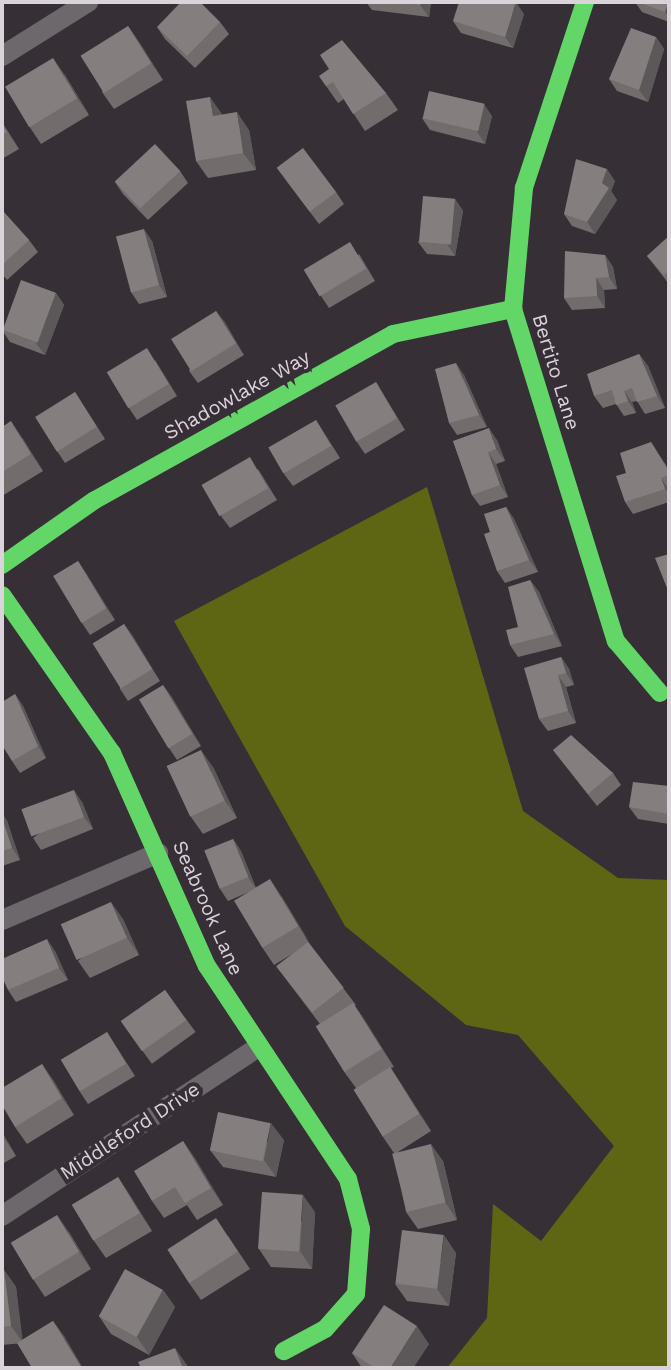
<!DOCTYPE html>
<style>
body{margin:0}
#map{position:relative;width:671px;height:1370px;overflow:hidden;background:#363036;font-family:"Work Sans",sans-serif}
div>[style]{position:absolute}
.forest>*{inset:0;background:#5f6613}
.street>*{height:20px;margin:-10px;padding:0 10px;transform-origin:10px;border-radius:10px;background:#6c686c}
.fast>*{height:18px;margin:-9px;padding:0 9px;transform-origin:9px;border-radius:9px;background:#63d668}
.wall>*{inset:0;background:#726c6d;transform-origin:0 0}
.shaded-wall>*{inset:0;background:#5c5859}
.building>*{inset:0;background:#847e7f;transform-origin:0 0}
span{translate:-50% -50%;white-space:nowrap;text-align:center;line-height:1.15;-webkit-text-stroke:8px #382e38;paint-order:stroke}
.street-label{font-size:20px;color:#dad3da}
.frame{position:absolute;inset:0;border:4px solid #dad3da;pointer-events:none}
</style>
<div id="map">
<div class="forest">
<i style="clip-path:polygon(427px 487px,523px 811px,618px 878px,669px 880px,669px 1368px,447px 1368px,487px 1318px,493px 1204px,541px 1241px,614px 1146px,518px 1035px,466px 1025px,345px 926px,174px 621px)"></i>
</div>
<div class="street">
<i style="left:2px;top:56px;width:102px;rotate:-32.1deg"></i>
<i style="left:2px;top:920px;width:170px;rotate:-23.2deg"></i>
<i style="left:2px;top:1216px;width:307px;rotate:-33.4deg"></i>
</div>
<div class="fast">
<i style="left:585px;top:2px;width:196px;rotate:108.2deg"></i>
<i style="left:524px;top:188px;width:121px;rotate:95.2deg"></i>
<i style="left:513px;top:309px;width:348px;rotate:72.8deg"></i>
<i style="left:616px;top:641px;width:68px;rotate:49.8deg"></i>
<i style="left:2px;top:565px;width:113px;rotate:-35deg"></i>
<i style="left:95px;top:500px;width:341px;rotate:-29.1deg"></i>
<i style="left:393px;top:334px;width:123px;rotate:-11.8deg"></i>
<i style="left:2px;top:595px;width:193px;rotate:55.2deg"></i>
<i style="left:112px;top:753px;width:233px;rotate:66deg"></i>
<i style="left:207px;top:966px;width:255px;rotate:56.5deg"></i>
<i style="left:348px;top:1179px;width:52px;rotate:75.4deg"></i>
<i style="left:361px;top:1229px;width:65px;rotate:94.4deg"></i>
<i style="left:356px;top:1294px;width:47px;rotate:131.5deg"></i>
<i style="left:325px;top:1329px;width:47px;rotate:151.8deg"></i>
</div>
<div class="wall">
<i style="clip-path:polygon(366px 2px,431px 2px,429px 17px,372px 10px)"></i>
<i style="clip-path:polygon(635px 2px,669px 2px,669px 22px,642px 12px)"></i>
<i style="clip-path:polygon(524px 14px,513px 48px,461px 33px,453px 21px)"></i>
<i style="clip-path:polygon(220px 22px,229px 34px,195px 68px,165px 39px,157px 27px)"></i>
<i style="clip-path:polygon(128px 26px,163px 80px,114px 109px,102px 92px)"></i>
<i style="clip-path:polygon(656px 37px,664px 49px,648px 102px,617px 91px,609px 79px)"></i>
<i style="clip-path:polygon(65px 75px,89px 115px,41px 144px,29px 126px)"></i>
<i style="clip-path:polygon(319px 76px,386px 93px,398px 110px,365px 131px,344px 99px,338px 103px)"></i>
<i style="clip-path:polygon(222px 115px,249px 130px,256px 170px,208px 178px,196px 161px)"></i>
<i style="clip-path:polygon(492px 116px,485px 144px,430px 130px,422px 118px)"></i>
<i style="clip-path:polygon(2px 122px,19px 149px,2px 159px)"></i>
<i style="clip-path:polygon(180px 171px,188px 183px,148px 220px,123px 194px,115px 182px)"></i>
<i style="clip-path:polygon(286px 180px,336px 192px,344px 204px,319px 224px)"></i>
<i style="clip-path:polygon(615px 181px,611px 191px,617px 200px,595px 234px,572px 226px,564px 214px)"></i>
<i style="clip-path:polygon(455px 199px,463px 211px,455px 256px,427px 254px,418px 242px)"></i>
<i style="clip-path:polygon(2px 210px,29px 240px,38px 252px,7px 280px,2px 274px)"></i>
<i style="clip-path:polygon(669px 236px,669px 284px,647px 256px)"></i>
<i style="clip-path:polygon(152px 241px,167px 297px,139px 304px,131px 292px)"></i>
<i style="clip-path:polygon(359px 254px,375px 281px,329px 308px,321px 296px)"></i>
<i style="clip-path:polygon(605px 255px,613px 267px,617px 289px,604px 290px,605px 308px,572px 310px,564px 298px)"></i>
<i style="clip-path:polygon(56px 293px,64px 305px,45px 355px,10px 342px,2px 330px)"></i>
<i style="clip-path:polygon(216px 311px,244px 355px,198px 383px,189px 371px)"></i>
<i style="clip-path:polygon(639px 354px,648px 366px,665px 408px,645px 414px,637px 401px,632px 402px,636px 413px,624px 416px,616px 404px,603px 408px,594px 396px)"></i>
<i style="clip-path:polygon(155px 360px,177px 396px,137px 420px,129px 408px)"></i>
<i style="clip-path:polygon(464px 375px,487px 427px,457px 435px,449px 423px)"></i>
<i style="clip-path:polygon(376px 382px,405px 430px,365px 454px,357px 442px)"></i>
<i style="clip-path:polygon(75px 392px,105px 439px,65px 463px,57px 451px)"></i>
<i style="clip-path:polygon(316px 420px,340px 458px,293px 486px,284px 474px)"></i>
<i style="clip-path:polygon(2px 427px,23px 439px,43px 471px,2px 496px)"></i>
<i style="clip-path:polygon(497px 440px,505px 461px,496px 464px,508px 497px,480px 506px,472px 495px,453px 441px)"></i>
<i style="clip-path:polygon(651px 442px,669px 470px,669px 502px,633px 514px,625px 502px,626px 473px)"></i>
<i style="clip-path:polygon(258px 469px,277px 500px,230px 528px,221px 516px)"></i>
<i style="clip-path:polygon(506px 507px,514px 519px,538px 572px,505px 583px,497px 571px,490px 532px)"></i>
<i style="clip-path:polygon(78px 561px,115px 620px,90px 635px,82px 623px)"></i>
<i style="clip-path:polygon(530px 580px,539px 592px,562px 646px,518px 657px,510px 645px,518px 627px)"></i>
<i style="clip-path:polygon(124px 624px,160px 681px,128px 701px,120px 689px)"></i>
<i style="clip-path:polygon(561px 657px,569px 669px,574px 685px,566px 687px,576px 723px,548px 731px,539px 719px)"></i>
<i style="clip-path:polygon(163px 685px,201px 746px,177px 760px,169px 748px)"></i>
<i style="clip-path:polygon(15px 694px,23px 706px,46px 758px,20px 773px,12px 761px)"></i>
<i style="clip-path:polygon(553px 750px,613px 773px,621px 785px,597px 806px)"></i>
<i style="clip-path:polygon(213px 767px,237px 818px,203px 834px,191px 817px)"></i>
<i style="clip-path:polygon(669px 786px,669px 824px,638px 819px,629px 807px)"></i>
<i style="clip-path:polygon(82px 802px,93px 829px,41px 850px,33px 838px)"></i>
<i style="clip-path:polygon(2px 813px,7px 821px,20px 860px,2px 866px)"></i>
<i style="clip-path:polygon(233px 839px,241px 851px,256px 888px,282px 897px,309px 943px,356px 1005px,355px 1006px,394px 1067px,391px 1068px,431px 1131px,398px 1152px,443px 1161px,457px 1220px,418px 1229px,406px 1212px,394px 1153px,383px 1137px,356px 1088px,345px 1073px,320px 1024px,276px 966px,292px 954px,274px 965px,262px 947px,249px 892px,228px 901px,220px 889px)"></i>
<i style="clip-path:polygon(123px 919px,139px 955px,90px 978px,78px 961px)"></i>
<i style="clip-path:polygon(55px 951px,68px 980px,16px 1002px,8px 990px)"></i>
<i style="left:165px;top:990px;width:52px;height:54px;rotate:54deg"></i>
<i style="clip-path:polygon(107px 1032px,135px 1076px,88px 1104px,80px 1092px)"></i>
<i style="clip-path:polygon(42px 1064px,74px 1115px,27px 1144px,15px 1127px)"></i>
<i style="clip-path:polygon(2px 1132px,16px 1156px,2px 1164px)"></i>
<i style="clip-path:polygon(284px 1140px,276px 1177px,223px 1167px,210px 1150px)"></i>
<i style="clip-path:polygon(183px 1141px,223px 1205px,197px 1220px,187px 1205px,164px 1218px,152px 1201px)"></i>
<i style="clip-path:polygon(118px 1177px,152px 1231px,106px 1258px,94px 1241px)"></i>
<i style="clip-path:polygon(315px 1212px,312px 1269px,271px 1267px,259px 1249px)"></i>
<i style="clip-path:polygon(69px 1232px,91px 1269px,45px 1297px,33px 1279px)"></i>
<i style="clip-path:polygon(228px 1236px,250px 1269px,201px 1300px,189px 1283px)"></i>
<i style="clip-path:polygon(456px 1253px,449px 1306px,407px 1301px,395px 1284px)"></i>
<i style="clip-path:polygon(2px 1270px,4px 1270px,16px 1287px,22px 1340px,53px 1321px,66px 1339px,2px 1345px)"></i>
<i style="clip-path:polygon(163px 1290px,175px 1307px,149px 1355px,111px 1334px,99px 1316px)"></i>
<i style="clip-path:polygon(429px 1344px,413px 1368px,362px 1368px,352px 1353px)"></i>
</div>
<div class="shaded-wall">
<i style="clip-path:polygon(421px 2px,431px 2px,429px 17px,420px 5px)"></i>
<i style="clip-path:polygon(516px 2px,524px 14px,513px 48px,505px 37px)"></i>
<i style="clip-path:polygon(668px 2px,669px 2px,669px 17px,665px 12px)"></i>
<i style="clip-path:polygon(128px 26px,140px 43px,163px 80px,151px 63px)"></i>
<i style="clip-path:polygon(656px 37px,664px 49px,648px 102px,639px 90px)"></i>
<i style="clip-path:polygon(53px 58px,65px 75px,89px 115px,77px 98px)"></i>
<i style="clip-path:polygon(210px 97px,222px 114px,226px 134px,213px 116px)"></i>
<i style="clip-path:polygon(484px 104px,492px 116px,485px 144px,477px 132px)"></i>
<i style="clip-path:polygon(237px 112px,249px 130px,256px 170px,243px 153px)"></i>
<i style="clip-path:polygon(2px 122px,19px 149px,2px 124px)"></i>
<i style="clip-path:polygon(607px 169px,615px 181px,611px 191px,617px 200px,595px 234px,587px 222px)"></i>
<i style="clip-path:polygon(455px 199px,463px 211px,455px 256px,447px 244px)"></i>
<i style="clip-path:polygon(144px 229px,152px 241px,167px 297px,159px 285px)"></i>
<i style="clip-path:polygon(605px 255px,613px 267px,617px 289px,609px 277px)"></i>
<i style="clip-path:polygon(596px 278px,604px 290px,605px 308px,597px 296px)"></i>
<i style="clip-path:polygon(56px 293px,64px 305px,45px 355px,36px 343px)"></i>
<i style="clip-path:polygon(216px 311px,225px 322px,244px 355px,236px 343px)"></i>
<i style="clip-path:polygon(639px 354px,648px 366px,665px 408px,657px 396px)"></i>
<i style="clip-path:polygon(456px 363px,464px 375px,487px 427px,479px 415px)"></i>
<i style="clip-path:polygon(624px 391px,632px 402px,636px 413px,628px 401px)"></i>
<i style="clip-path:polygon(11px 421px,23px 439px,43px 471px,31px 454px)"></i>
<i style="clip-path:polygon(489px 428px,497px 440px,505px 461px,496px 449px)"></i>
<i style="clip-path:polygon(488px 452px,496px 464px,508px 497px,500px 485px)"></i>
<i style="clip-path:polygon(661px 478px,669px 489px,669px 494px,665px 489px)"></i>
<i style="clip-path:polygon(506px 507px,514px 519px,538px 572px,529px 560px)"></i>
<i style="clip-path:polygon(78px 561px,86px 573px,115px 620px,106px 608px)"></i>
<i style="clip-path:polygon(530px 580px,539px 592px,562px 646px,554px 634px)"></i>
<i style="clip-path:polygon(124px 624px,133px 636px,160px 681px,152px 669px)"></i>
<i style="clip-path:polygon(561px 657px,569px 669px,574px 685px,566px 673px)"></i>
<i style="clip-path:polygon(558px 675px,566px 687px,576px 723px,568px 711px)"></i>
<i style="clip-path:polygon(163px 685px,172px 697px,201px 746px,193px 734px)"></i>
<i style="clip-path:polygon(15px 694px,23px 706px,46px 758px,38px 746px)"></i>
<i style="clip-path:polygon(201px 750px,213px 767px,237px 818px,225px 801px)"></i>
<i style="clip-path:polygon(74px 790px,82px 802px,93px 829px,84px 817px)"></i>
<i style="clip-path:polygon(2px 813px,7px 821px,20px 860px,12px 848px,2px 818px)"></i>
<i style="clip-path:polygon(233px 839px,241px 851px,256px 889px,248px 877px)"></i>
<i style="clip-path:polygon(270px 879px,282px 897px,310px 943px,298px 926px)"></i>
<i style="clip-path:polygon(111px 902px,123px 919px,139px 955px,127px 938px)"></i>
<i style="clip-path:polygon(47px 939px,55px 951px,68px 980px,59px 968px)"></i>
<i style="clip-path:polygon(353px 1003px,365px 1020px,394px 1067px,382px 1049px)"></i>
<i style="clip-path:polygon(42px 1064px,54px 1081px,74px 1115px,62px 1098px)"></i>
<i style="clip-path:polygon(390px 1067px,402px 1085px,431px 1131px,419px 1114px)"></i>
<i style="clip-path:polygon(271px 1123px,284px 1140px,276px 1177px,264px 1160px)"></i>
<i style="clip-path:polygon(2px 1132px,16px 1156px,2px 1135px)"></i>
<i style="clip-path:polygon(183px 1141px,195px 1158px,223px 1205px,211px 1188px)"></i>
<i style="clip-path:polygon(431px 1144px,443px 1161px,457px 1220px,445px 1202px)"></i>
<i style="clip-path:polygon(118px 1177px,130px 1195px,152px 1231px,140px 1213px)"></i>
<i style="clip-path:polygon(303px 1195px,315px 1212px,312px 1269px,300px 1251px)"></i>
<i style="clip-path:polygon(57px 1215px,69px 1232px,91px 1269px,79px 1252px)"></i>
<i style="clip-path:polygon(444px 1235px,456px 1253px,449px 1306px,437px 1289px)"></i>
<i style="clip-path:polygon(4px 1270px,16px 1287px,23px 1343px,11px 1326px)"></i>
<i style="clip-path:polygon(163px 1290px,175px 1307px,149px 1355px,137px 1337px)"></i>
<i style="clip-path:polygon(53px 1321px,66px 1339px,83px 1368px,82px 1368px)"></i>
<i style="clip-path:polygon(417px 1326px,429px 1344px,413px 1368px,390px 1368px)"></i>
<i style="clip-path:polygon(175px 1348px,187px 1365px,188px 1368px,183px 1368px)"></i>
</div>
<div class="building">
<i style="clip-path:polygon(181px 2px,200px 2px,220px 22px,187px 56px,157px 27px)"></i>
<i style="clip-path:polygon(398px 2px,421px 2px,420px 5px)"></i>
<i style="clip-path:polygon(459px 2px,516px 2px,505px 37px,453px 21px)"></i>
<i style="clip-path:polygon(638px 2px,668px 2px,665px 12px)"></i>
<i style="left:128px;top:26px;width:44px;height:56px;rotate:58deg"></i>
<i style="clip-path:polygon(631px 28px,656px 37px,639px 90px,609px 79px)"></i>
<i style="clip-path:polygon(342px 40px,386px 93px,353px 114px,333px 82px,326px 86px,319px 76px,329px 69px,320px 55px)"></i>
<i style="left:53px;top:58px;width:47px;height:56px;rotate:59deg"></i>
<i style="left:429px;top:91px;width:57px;height:28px;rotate:13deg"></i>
<i style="clip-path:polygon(210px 97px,213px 116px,237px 112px,243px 153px,196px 161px,186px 101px)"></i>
<i style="clip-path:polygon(2px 124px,7px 132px,2px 135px)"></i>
<i style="left:155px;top:144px;width:37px;height:55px;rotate:47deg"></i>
<i style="left:303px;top:148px;width:55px;height:33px;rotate:53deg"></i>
<i style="clip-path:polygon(576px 159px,607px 169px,602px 183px,609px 188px,587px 222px,564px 214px)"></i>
<i style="left:423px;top:196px;width:32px;height:46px;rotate:5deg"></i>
<i style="clip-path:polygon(2px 210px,29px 240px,2px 265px)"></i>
<i style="left:144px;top:229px;width:58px;height:29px;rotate:75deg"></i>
<i style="clip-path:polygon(669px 236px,669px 271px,664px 275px,647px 256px)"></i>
<i style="left:350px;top:242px;width:31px;height:54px;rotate:59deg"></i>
<i style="clip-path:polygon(565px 251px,605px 255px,609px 277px,596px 278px,597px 296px,564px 298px)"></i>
<i style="left:21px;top:280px;width:37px;height:53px;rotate:20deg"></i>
<i style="left:216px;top:311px;width:38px;height:53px;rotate:58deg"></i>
<i style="left:147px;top:348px;width:42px;height:47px;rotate:59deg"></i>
<i style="clip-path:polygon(639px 354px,657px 396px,637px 402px,632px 388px,624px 391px,628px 401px,616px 405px,612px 390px,594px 396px,587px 374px)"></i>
<i style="clip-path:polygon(456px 363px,479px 415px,449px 423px,435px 369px)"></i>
<i style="left:376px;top:382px;width:42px;height:47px;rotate:60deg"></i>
<i style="left:75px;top:392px;width:41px;height:47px;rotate:58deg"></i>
<i style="left:316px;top:420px;width:30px;height:55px;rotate:60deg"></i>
<i style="clip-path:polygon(11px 421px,31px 454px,2px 472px,2px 427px)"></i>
<i style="clip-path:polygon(489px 428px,496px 449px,488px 452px,500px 485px,472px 495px,453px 441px)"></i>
<i style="clip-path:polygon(651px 442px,669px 472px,669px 475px,661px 478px,665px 489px,625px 502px,616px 476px,626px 473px,620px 453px)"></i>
<i style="left:250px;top:457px;width:36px;height:56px;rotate:60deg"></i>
<i style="clip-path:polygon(506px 507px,529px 560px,497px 571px,484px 534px,490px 532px,484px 514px)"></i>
<i style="clip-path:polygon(669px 554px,669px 593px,655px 558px)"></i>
<i style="left:78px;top:561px;width:55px;height:29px;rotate:59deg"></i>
<i style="clip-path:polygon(530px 580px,554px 634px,510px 645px,506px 630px,518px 627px,508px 587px)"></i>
<i style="left:124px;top:624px;width:53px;height:37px;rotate:58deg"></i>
<i style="clip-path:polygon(561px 657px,566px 673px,558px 675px,568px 711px,539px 719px,524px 668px)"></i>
<i style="left:163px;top:685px;width:57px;height:28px;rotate:59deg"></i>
<i style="clip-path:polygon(15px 694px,38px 746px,12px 761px,2px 745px,2px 702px)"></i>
<i style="clip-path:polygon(571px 735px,613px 773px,588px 794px,553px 750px)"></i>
<i style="left:201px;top:750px;width:56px;height:38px;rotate:65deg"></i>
<i style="clip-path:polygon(633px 782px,669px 786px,669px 814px,629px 807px)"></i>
<i style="left:74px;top:790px;width:29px;height:56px;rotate:70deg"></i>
<i style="clip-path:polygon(2px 818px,12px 848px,2px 851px)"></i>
<i style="left:233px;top:839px;width:41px;height:31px;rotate:68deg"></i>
<i style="left:270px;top:879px;width:55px;height:42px;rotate:59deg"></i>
<i style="left:111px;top:902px;width:39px;height:55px;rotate:66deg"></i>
<i style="clip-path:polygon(47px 939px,59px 968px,8px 990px,2px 977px,2px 959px)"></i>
<i style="left:308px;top:942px;width:58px;height:40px;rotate:52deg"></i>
<i style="left:165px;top:990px;width:37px;height:54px;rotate:55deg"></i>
<i style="left:353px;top:1003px;width:54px;height:44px;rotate:58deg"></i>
<i style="left:107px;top:1032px;width:37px;height:54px;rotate:59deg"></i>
<i style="clip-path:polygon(42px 1064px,62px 1098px,15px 1127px,2px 1105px,2px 1088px)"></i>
<i style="left:390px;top:1067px;width:55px;height:43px;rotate:58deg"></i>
<i style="left:218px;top:1112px;width:54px;height:39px;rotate:12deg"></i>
<i style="clip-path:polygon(183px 1141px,211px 1188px,185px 1203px,175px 1187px,152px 1201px,134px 1171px)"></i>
<i style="left:431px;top:1144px;width:60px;height:40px;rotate:76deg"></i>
<i style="left:118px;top:1177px;width:42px;height:54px;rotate:59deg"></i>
<i style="left:262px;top:1192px;width:41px;height:57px;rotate:4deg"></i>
<i style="left:57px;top:1215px;width:43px;height:54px;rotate:59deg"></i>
<i style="left:216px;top:1218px;width:40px;height:58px;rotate:57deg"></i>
<i style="left:402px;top:1230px;width:42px;height:54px;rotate:7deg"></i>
<i style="left:125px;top:1269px;width:43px;height:54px;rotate:29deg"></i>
<i style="clip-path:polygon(2px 1270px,4px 1270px,11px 1326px,2px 1327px)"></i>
<i style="clip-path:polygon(384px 1305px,417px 1326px,390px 1368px,375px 1368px,352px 1353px)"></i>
<i style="clip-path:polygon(53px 1321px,82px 1368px,32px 1368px,17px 1343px)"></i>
<i style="clip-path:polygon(175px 1348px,183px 1368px,141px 1368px,138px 1362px)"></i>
</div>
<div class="street-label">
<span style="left:556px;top:372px;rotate:73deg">Bertito Lane</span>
<span style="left:237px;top:395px;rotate:-29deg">Shadowlake Way</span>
<span style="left:208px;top:908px;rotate:66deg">Seabrook Lane</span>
<span style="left:130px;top:1131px;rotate:-33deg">Middleford Drive</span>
</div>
<div class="frame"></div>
</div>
